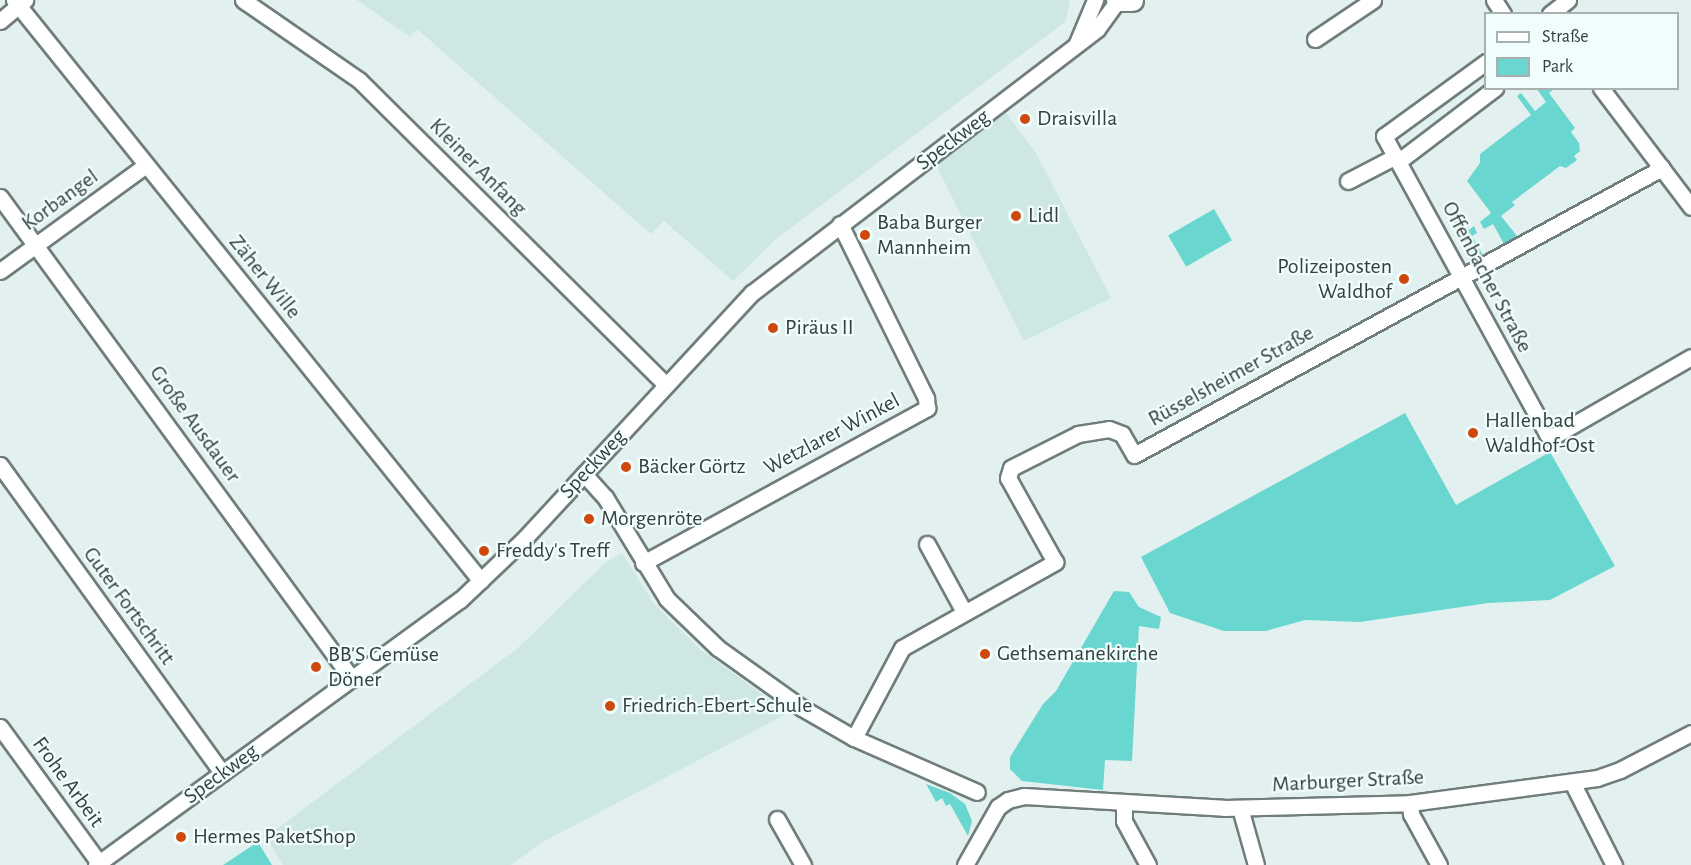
<!DOCTYPE html>
<meta charset="utf-8">
<style>
body{margin:0}
#map{position:relative;width:1691px;height:865px;overflow:hidden;background:#e2f1ef;font-family:"Alegreya Sans",sans-serif}
div>[style]{position:absolute}
.built>*{inset:0;background:#cee7e4}
.green>*{inset:0;background:#69d6cf;transform-origin:0 0}
.roads{filter:drop-shadow(2px 0 #6f7d7b) drop-shadow(-2px 0 #6f7d7b) drop-shadow(0 2px #6f7d7b) drop-shadow(0 -2px #6f7d7b)}
.street>*{height:15px;margin:-7.5px;padding:0 7.5px;transform-origin:7.5px;border-radius:7.5px;background:#fff}
.secondary>*{height:21px;margin:-10.5px;padding:0 10.5px;transform-origin:10.5px;border-radius:10.5px;background:#fff}
.dots>*{width:16px;height:16px;translate:-50% -50%;box-sizing:border-box;border:3px solid #effefd;border-radius:50%}
span{translate:-50% -50%;white-space:nowrap;text-align:center;line-height:1.15;-webkit-text-stroke:4.5px #effefd;paint-order:stroke}
.poi-label{font-size:22px;color:#383e3d}
.left{translate:0 -50%;text-align:left}
.right{translate:-100% -50%;text-align:right}
.street-label{font-size:22px;color:#383e3d}
.legend{position:absolute;left:1484px;top:12px;width:195px;height:78px;box-sizing:border-box;background:#effefd;border:2px solid #a6b1b0;margin:0;padding:8px 10px;list-style:none;font-size:18px;color:#383e3d}
.legend li{display:flex;align-items:center;gap:12px;height:30px}
.legend b{width:30px;border:2px solid #a6b1b0}
</style>
<div id="map">
<div class="built">
<i style="clip-path:polygon(357px 0,1070px 0,1066px 21px,775px 240px,733px 281px,664px 221px,651px 234px,417px 29px,410px 37px)"></i>
<i style="clip-path:polygon(1003px 109px,1036px 153px,1111px 298px,1024px 341px,934px 161px)"></i>
<i style="clip-path:polygon(622px 553px,654px 604px,701px 650px,788px 713px,539px 844px,511px 865px,283px 865px,266px 837px,519px 647px,604px 564px)"></i>
</div>
<div class="green">
<i style="clip-path:polygon(1537px 89px,1554px 89px,1549px 93px,1575px 128px,1571px 132px,1579px 143px,1580px 151px,1574px 156px,1577px 160px,1566px 168px,1560px 166px,1512px 202px,1515px 205px,1501px 216px,1517px 236px,1504px 244px,1493px 224px,1484px 229px,1480px 222px,1491px 213px,1467px 181px,1480px 163px,1480px 154px,1531px 115px,1517px 96px,1521px 93px,1535px 111px,1546px 102px)"></i>
<i style="left:1214px;top:209px;width:36px;height:53px;rotate:60deg"></i>
<i style="clip-path:polygon(1456px 212px,1469px 230px,1474px 226px,1477px 233px,1472px 236px,1484px 257px,1475px 261px,1450px 216px)"></i>
<i style="clip-path:polygon(1405px 413px,1456px 505px,1550px 452px,1615px 566px,1550px 600px,1488px 603px,1360px 622px,1305px 620px,1266px 631px,1224px 631px,1170px 613px,1141px 557px)"></i>
<i style="clip-path:polygon(1114px 591px,1129px 592px,1139px 607px,1161px 617px,1159px 629px,1139px 626px,1132px 761px,1105px 760px,1103px 790px,1022px 781px,1010px 769px,1010px 757px,1043px 704px,1056px 691px)"></i>
<i style="clip-path:polygon(926px 784px,950px 793px,965px 804px,972px 821px,968px 836px,950px 804px,946px 806px,942px 798px,936px 802px)"></i>
<i style="clip-path:polygon(258px 842px,272px 865px,223px 865px)"></i>
</div>
<div class="roads">
<div class="street">
<i style="left:14px;top:0;width:745px;rotate:51.21deg"></i>
<i style="left:243px;top:0;width:141px;rotate:34.6deg"></i>
<i style="left:359px;top:80px;width:431px;rotate:44.8deg"></i>
<i style="left:1494px;top:0;width:17px;rotate:57deg"></i>
<i style="left:1550px;top:14px;width:23px;rotate:-38deg"></i>
<i style="left:0;top:21px;width:33px;rotate:-40deg"></i>
<i style="left:1315px;top:39px;width:70px;rotate:-33.9deg"></i>
<i style="left:1077px;top:43px;width:47px;rotate:-67.3deg"></i>
<i style="left:1486px;top:62px;width:126px;rotate:144deg"></i>
<i style="left:1384px;top:136px;width:340px;rotate:61.3deg"></i>
<i style="left:1547px;top:434px;width:6px;rotate:31deg"></i>
<i style="left:1552px;top:437px;width:160px;rotate:-29.9deg"></i>
<i style="left:1601px;top:88px;width:149px;rotate:52.9deg"></i>
<i style="left:1399px;top:161px;width:121px;rotate:-37.2deg"></i>
<i style="left:1348px;top:181px;width:54px;rotate:-27.5deg"></i>
<i style="left:0;top:197px;width:597px;rotate:53.86deg"></i>
<i style="left:0;top:271px;width:180px;rotate:-36deg"></i>
<i style="left:0;top:465px;width:380px;rotate:54.2deg"></i>
<i style="left:584px;top:474px;width:31px;rotate:48deg"></i>
<i style="left:605px;top:497px;width:119px;rotate:58.7deg"></i>
<i style="left:667px;top:599px;width:71px;rotate:43.9deg"></i>
<i style="left:718px;top:648px;width:103px;rotate:35.5deg"></i>
<i style="left:802px;top:708px;width:60px;rotate:30deg"></i>
<i style="left:854px;top:738px;width:134px;rotate:23.7deg"></i>
<i style="left:927px;top:544px;width:77px;rotate:61.4deg"></i>
<i style="left:643px;top:563px;width:324px;rotate:-28.6deg"></i>
<i style="left:927px;top:408px;width:10px;rotate:-96deg"></i>
<i style="left:926px;top:398px;width:194px;rotate:-116.3deg"></i>
<i style="left:0;top:727px;width:168px;rotate:53.9deg"></i>
<i style="left:854px;top:738px;width:102px;rotate:-61.9deg"></i>
<i style="left:902px;top:648px;width:176px;rotate:-29.3deg"></i>
<i style="left:1055px;top:562px;width:96px;rotate:-119.2deg"></i>
<i style="left:1008px;top:478px;width:10px;rotate:-73deg"></i>
<i style="left:1011px;top:468px;width:75px;rotate:-26.9deg"></i>
<i style="left:1078px;top:434px;width:31px;rotate:-9deg"></i>
<i style="left:1109px;top:429px;width:14px;rotate:21deg"></i>
<i style="left:1122px;top:434px;width:24px;rotate:60deg"></i>
<i style="left:1134px;top:455px;width:601px;rotate:-28.53deg"></i>
<i style="left:1573px;top:784px;width:91px;rotate:63.2deg"></i>
<i style="left:1410px;top:803px;width:11px;rotate:85deg"></i>
<i style="left:1411px;top:814px;width:58px;rotate:61.2deg"></i>
<i style="left:1124px;top:804px;width:17px;rotate:90deg"></i>
<i style="left:1124px;top:821px;width:50px;rotate:61.4deg"></i>
<i style="left:1240px;top:808px;width:59px;rotate:74.3deg"></i>
<i style="left:777px;top:819px;width:53px;rotate:60.5deg"></i>
<i style="left:96px;top:865px;width:450px;rotate:-36.1deg"></i>
<i style="left:460px;top:600px;width:88px;rotate:-43.6deg"></i>
<i style="left:524px;top:539px;width:335px;rotate:-47.2deg"></i>
<i style="left:752px;top:293px;width:434px;rotate:-37.4deg"></i>
<i style="left:1097px;top:29px;width:36px;rotate:-54deg"></i>
<i style="left:965px;top:865px;width:67px;rotate:-60.4deg"></i>
<i style="left:998px;top:807px;width:12px;rotate:-35deg"></i>
<i style="left:1008px;top:800px;width:16px;rotate:-14deg"></i>
<i style="left:1024px;top:796px;width:200px;rotate:3.4deg"></i>
<i style="left:1224px;top:808px;width:186px;rotate:-1.5deg"></i>
<i style="left:1410px;top:803px;width:189px;rotate:-7.6deg"></i>
<i style="left:1597px;top:778px;width:24px;rotate:-19deg"></i>
<i style="left:1620px;top:770px;width:80px;rotate:-27.5deg"></i>
</div>
<div class="secondary">
<i style="left:1117px;top:0;width:15px"></i>
</div>
</div>
<div class="dots">
<i style="left:1025px;top:119px;background:#cf490c"></i>
<i style="left:1016px;top:216px;background:#cf490c"></i>
<i style="left:865px;top:235px;background:#cf490c"></i>
<i style="left:1404px;top:279px;background:#cf490c"></i>
<i style="left:773px;top:328px;background:#cf490c"></i>
<i style="left:1473px;top:433px;background:#cf490c"></i>
<i style="left:626px;top:467px;background:#cf490c"></i>
<i style="left:589px;top:519px;background:#cf490c"></i>
<i style="left:484px;top:551px;background:#cf490c"></i>
<i style="left:985px;top:654px;background:#cf490c"></i>
<i style="left:316px;top:667px;background:#cf490c"></i>
<i style="left:610px;top:706px;background:#cf490c"></i>
<i style="left:181px;top:837px;background:#cf490c"></i>
</div>
<div class="poi-label">
<span class="left" style="left:1037px;top:119px">Draisvilla</span>
<span class="left" style="left:1028px;top:216px">Lidl</span>
<span class="left" style="left:877px;top:235px">Baba Burger<br>Mannheim</span>
<span class="right" style="left:1392px;top:279px">Polizeiposten<br>Waldhof</span>
<span class="left" style="left:785px;top:328px">Piräus II</span>
<span class="left" style="left:1485px;top:433px">Hallenbad<br>Waldhof-Ost</span>
<span class="left" style="left:638px;top:467px">Bäcker Görtz</span>
<span class="left" style="left:601px;top:519px">Morgenröte</span>
<span class="left" style="left:496px;top:551px">Freddy's Treff</span>
<span class="left" style="left:328px;top:667px">BB'S Gemüse<br>Döner</span>
<span class="left" style="left:997px;top:654px">Gethsemanekirche</span>
<span class="left" style="left:622px;top:706px">Friedrich-Ebert-Schule</span>
<span class="left" style="left:193px;top:837px">Hermes PaketShop</span>
</div>
<div class="street-label">
<span style="left:953px;top:140px;rotate:-37deg">Speckweg</span>
<span style="left:478px;top:167px;rotate:45deg">Kleiner Anfang</span>
<span style="left:60px;top:200px;rotate:-36deg">Korbangel</span>
<span style="left:265px;top:277px;rotate:51deg">Zäher Wille</span>
<span style="left:1487px;top:277px;rotate:62deg">Offenbacher Straße</span>
<span style="left:1231px;top:376px;rotate:-29deg">Rüsselsheimer Straße</span>
<span style="left:195px;top:424px;rotate:54deg">Große Ausdauer</span>
<span style="left:832px;top:434px;rotate:-28deg">Wetzlarer Winkel</span>
<span style="left:593px;top:464px;rotate:-47deg">Speckweg</span>
<span style="left:129px;top:606px;rotate:54deg">Guter Fortschritt</span>
<span style="left:221px;top:774px;rotate:-36deg">Speckweg</span>
<span style="left:1348px;top:781px;rotate:-3deg">Marburger Straße</span>
<span style="left:68px;top:782px;rotate:54deg">Frohe Arbeit</span>
</div>
<ul class="legend">
<li><b style="height:8px;background:#fff"></b>Straße</li>
<li><b style="height:16px;background:#69d6cf"></b>Park</li>
</ul>
</div>
